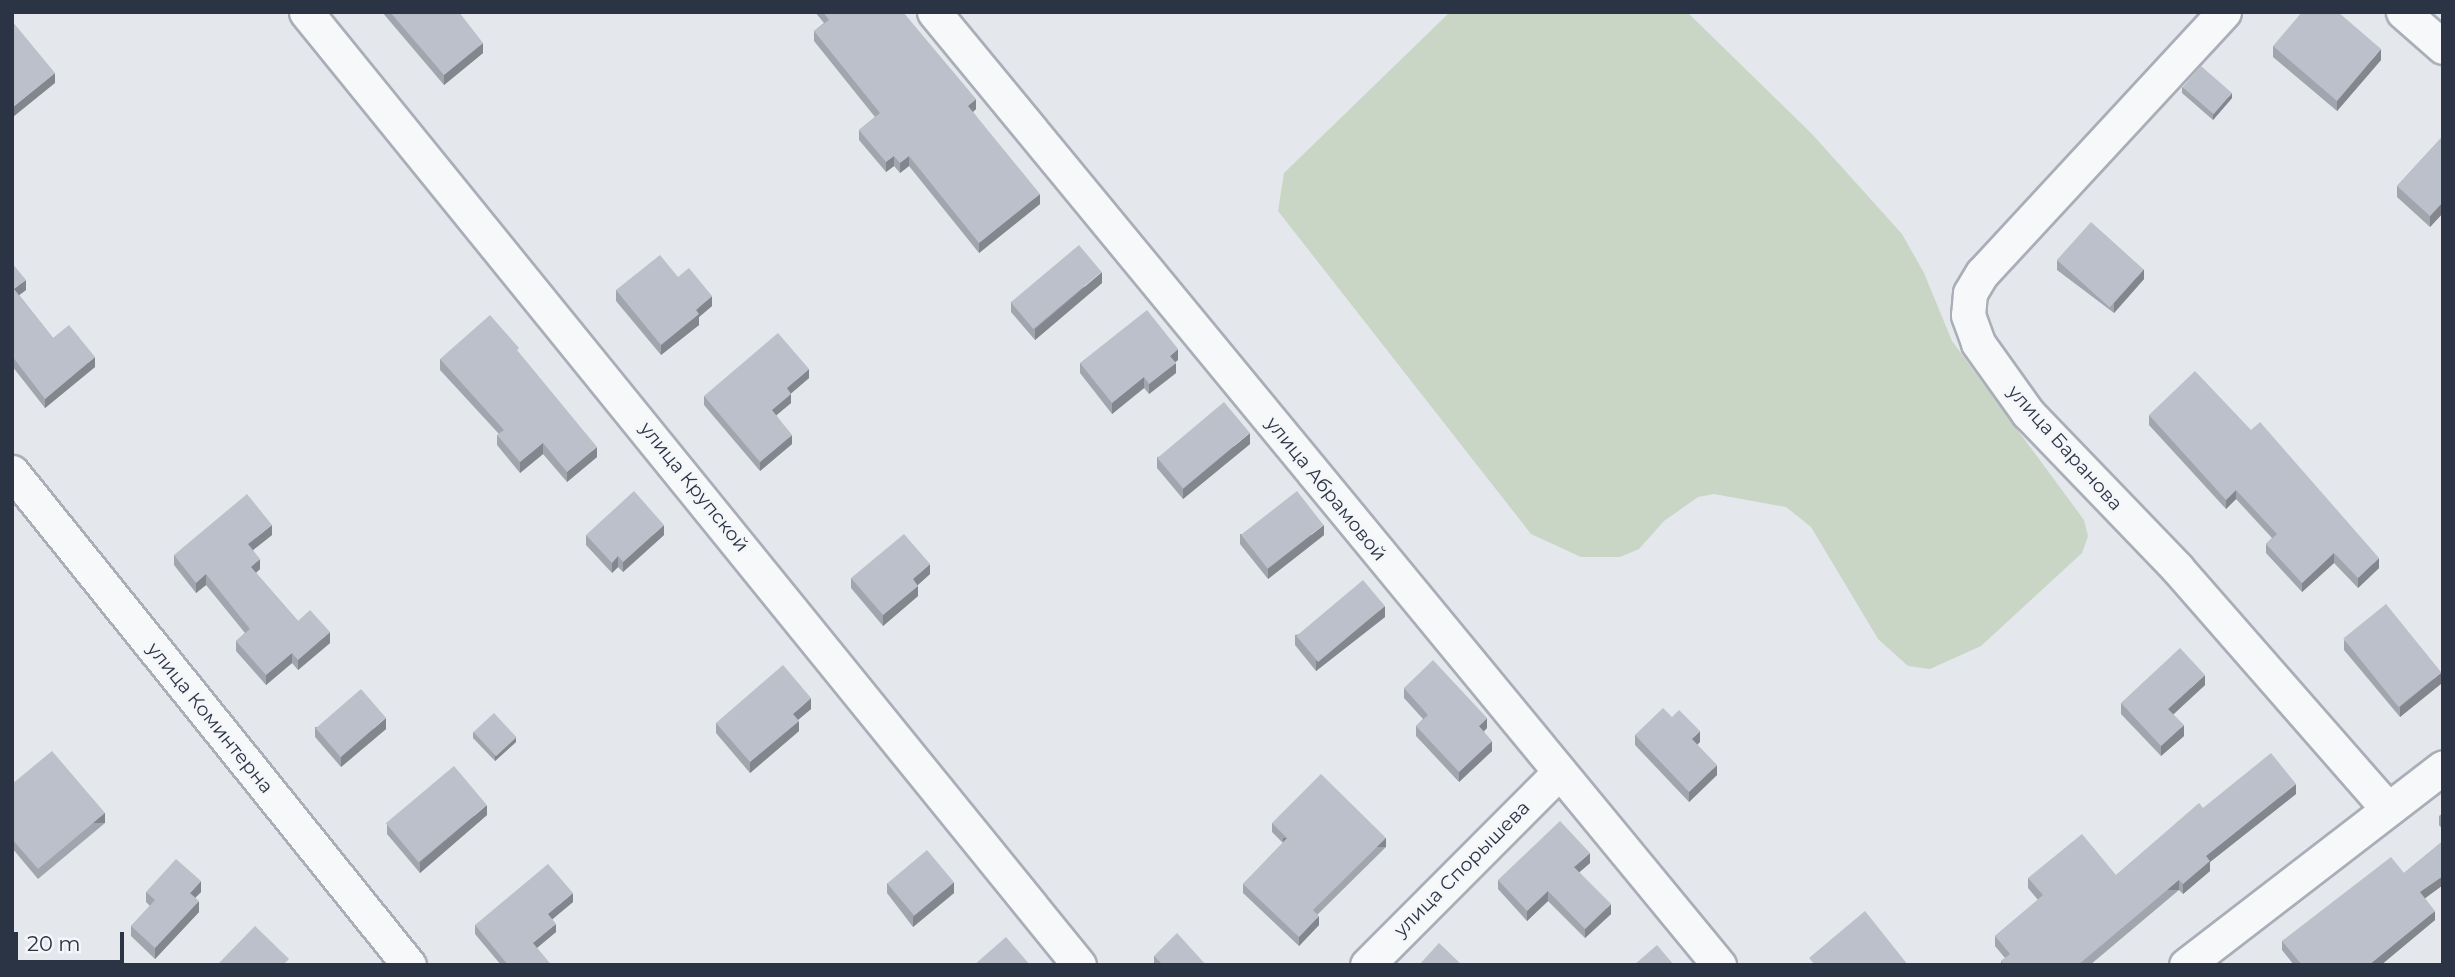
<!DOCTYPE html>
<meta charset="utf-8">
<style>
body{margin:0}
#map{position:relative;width:2455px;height:977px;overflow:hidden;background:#e4e7ec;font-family:Montserrat,sans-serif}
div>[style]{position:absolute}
.green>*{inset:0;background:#c9d6c5}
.roads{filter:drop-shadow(2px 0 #a9aeb7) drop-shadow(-2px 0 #a9aeb7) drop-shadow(0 2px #a9aeb7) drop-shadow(0 -2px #a9aeb7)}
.minor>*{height:33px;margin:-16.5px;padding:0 16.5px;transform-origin:16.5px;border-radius:16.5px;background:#f7f8fa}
.wall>*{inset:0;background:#a1a5ae}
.shaded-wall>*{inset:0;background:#83868d;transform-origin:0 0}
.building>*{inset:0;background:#bbc0ca;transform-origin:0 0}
span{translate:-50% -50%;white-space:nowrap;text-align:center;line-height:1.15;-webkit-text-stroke:5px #f4f6f9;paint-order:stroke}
.street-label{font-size:19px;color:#2b3445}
.frame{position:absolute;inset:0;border:14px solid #2b3445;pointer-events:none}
.scale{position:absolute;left:14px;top:932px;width:110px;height:32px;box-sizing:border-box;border:4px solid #2b3445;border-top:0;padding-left:9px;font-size:21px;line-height:24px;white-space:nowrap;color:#2b3445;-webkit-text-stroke:5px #f4f6f9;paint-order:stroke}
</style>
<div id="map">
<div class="green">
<i style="clip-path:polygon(1450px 12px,1687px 12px,1812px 134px,1902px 234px,1924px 273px,1952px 341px,2084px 520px,2088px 536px,2082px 553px,1981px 646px,1930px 669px,1908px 666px,1878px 639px,1811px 527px,1786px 507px,1714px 494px,1698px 497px,1664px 521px,1639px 549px,1620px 557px,1581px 557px,1531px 534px,1278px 211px,1284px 173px)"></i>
</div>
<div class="roads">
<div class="minor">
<i style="left:306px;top:12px;width:1227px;rotate:50.95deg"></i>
<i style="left:934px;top:12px;width:1235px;rotate:50.52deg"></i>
<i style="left:2224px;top:12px;width:356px;rotate:132.8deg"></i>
<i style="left:1982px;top:273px;width:23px;rotate:121deg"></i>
<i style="left:1970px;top:293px;width:22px;rotate:95deg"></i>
<i style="left:1968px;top:315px;width:30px;rotate:70deg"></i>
<i style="left:1978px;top:343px;width:86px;rotate:54.5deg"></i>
<i style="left:2028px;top:413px;width:215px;rotate:46.1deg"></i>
<i style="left:2177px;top:568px;width:320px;rotate:48.8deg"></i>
<i style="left:2403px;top:12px;width:53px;rotate:41.2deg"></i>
<i style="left:12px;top:472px;width:633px;rotate:51.16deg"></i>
<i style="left:1367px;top:965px;width:271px;rotate:-45.1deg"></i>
<i style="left:2186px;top:965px;width:324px;rotate:-37.6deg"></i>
</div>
</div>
<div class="wall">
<i style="clip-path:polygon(382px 12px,459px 12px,483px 53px,444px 85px)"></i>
<i style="clip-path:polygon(815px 12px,903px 12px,976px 109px,973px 112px,1040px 204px,979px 253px,909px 166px,900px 173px,894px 166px,886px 172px,859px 140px,859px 130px,875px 117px,814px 41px,814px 31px,824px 23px)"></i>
<i style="clip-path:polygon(2273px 46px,2381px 60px,2337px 111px,2273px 57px)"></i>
<i style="clip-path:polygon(2182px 87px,2232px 98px,2213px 120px,2182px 93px)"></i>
<i style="clip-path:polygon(2443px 136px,2443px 213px,2430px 227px,2397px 197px,2397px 186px)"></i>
<i style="clip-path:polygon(2057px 260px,2144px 279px,2114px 313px,2057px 270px)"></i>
<i style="clip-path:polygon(12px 263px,26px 290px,19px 295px,53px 338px,95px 367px,45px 408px,12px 366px)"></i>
<i style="clip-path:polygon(678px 277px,712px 306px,699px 317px,699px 325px,661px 355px,616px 301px,616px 290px)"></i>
<i style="clip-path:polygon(1102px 283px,1035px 340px,1011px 312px,1011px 302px)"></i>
<i style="clip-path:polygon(519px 354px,597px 457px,567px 482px,543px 454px,520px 473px,497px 445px,497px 435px,499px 434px,440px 370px,440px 359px)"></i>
<i style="clip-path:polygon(1178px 360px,1175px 362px,1176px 373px,1149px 394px,1144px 388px,1112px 414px,1080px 373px,1080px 363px)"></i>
<i style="clip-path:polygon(809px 378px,791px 393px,791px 403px,776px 415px,792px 444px,760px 471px,704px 405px,704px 396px)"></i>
<i style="clip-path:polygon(2149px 415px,2379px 568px,2358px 588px,2334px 563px,2302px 592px,2266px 553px,2266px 544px,2272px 538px,2236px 499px,2226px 509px,2149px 425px)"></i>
<i style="clip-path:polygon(1250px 444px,1183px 499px,1157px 468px,1157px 457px)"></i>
<i style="clip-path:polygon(1240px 534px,1324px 535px,1268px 579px,1240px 544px)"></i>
<i style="clip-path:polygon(272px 535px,253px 550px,260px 569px,256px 573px,298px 621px,330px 643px,298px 670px,292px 663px,266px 685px,236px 651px,236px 641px,245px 633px,206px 585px,196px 593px,174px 565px,174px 555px)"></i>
<i style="clip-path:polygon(586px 535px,664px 535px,623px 572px,618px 567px,612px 573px,586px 545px)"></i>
<i style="clip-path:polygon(930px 574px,918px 585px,918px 596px,883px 626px,851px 588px,851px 578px)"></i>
<i style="clip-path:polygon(1385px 617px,1316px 671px,1295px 645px,1295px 635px)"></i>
<i style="clip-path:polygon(2344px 640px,2442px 683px,2400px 717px,2344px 650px)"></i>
<i style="clip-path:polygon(2205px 685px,2173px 715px,2184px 736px,2161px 756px,2121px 714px,2121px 703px)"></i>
<i style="clip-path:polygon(1404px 688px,1487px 728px,1484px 731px,1492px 751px,1459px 782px,1416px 736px,1416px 726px,1423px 719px,1404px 698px)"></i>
<i style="clip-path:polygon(811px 709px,798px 720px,799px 731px,750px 773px,716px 733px,716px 723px)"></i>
<i style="clip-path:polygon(1672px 717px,1700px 742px,1697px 744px,1717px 775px,1689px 802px,1635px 745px,1635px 735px)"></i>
<i style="clip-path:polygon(315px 727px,386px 729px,341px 767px,315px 737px)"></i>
<i style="clip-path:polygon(473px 732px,516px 742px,495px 761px,473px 738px)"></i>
<i style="clip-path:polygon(12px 784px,105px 823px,38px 879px,12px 848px)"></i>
<i style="clip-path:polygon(2296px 794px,2210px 862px,2210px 871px,2183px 894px,2179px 890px,2090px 965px,2001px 965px,2001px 961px,2005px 958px,1995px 946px,1995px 936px,2038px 900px,2028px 888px,2028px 878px,2116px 875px,2203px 808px)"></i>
<i style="clip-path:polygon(2443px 813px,2443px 830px,2439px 825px,2439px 816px)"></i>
<i style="clip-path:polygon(487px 815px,420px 873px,387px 834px,387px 824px)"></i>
<i style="clip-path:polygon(1272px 823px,1386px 847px,1317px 915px,1319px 925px,1299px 946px,1243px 893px,1243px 884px,1283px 843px,1272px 832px)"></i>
<i style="clip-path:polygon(2443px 841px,2443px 885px,2425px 898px,2435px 920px,2381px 965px,2294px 965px,2282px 950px,2282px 941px,2404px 873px)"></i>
<i style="clip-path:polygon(1590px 863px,1579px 872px,1611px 914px,1585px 938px,1548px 901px,1527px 921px,1498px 889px,1498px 880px)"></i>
<i style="clip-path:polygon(887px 883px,954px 893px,913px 927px,887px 893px)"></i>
<i style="clip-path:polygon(146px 892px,201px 892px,195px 898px,199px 912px,155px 959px,131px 936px,131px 926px,150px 906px,146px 902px)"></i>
<i style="clip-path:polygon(573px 902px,552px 919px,556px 932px,537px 948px,551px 965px,501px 965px,475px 934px,475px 925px)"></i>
<i style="clip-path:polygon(1154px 956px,1206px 965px,1154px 965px)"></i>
</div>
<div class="shaded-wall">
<i style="clip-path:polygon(483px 43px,483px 53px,444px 85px,444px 75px)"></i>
<i style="clip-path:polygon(2381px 49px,2381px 60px,2337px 111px,2337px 101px)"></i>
<i style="clip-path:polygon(55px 73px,55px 83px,13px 117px,13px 107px)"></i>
<i style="clip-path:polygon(2232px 93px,2232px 98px,2213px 120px,2213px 115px)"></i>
<i style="clip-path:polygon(976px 99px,976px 109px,968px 116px,968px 106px)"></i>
<i style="clip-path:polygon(894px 156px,894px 166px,886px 172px,886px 162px)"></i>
<i style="clip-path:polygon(909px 156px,909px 166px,900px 173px,900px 163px)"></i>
<i style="clip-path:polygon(1040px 194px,1040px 204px,979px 253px,979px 243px)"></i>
<i style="clip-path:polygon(2443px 202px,2443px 213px,2430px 227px,2430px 216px)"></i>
<i style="clip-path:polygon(2144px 269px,2144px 279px,2114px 313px,2114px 303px)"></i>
<i style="clip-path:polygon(1102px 272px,1102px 283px,1035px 340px,1035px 329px)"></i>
<i style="clip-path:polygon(26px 280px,26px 290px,14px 299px,14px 289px)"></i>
<i style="clip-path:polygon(712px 296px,712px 306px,699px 317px,699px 325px,661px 355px,661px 345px,696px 310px)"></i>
<i style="clip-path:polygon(1178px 349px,1178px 360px,1170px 366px,1170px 356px)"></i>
<i style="clip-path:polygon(95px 357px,95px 367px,45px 408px,45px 399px)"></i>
<i style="clip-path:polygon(1176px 363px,1176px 373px,1149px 394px,1149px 384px)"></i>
<i style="clip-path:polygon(809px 369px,809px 378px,787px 397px,787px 388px)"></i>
<i style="clip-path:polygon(1144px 377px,1144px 388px,1112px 414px,1112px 403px)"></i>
<i style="clip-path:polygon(791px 394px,791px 403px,772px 419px,772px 410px)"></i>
<i style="clip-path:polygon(1250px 433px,1250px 444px,1183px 499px,1183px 489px)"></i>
<i style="clip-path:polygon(792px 435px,792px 444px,760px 471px,760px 462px)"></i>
<i style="clip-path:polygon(543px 443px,543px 454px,520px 473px,520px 462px)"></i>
<i style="clip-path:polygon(597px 447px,597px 457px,567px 482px,567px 472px)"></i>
<i style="clip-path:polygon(2236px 490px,2236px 499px,2226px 509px,2226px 500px)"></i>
<i style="clip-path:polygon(272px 525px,272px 535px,248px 554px,248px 544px)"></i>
<i style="clip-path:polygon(664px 525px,664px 535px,623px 572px,623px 562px)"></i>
<i style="clip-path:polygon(1324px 525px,1324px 535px,1268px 579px,1268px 569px)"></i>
<i style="clip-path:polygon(2334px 553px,2334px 563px,2302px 592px,2302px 583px)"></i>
<i style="clip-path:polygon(618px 556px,618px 567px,612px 573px,612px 563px)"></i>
<i style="clip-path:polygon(2379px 558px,2379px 568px,2358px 588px,2358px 578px)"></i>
<i style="clip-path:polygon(260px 559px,260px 569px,251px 577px,251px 567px)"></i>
<i style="clip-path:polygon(930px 564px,930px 574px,913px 589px,913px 579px)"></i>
<i style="clip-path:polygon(206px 574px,206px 585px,196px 593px,196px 583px)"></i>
<i style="clip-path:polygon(918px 586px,918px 596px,883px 626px,883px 615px)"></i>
<i style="clip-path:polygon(1385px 606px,1385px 617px,1316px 671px,1316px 661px)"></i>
<i style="clip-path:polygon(330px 632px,330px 643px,298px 670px,298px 660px)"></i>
<i style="clip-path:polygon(292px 653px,292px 663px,266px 685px,266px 675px)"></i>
<i style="clip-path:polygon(2442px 672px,2442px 683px,2400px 717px,2400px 707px)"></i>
<i style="clip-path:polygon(2205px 675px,2205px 685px,2168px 719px,2168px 709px)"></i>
<i style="clip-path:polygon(811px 698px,811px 709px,793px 724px,793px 714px)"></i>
<i style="clip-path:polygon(386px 718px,386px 729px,341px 767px,341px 757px)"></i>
<i style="clip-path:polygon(1487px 718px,1487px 728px,1479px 736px,1479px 726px)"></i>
<i style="clip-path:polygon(799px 721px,799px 731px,750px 773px,750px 762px)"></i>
<i style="clip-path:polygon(2184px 725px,2184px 736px,2161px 756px,2161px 746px)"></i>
<i style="clip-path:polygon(1700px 731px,1700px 742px,1692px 750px,1692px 739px)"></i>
<i style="clip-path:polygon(516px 737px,516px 742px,495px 761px,495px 756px)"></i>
<i style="clip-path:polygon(1492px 741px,1492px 751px,1459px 782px,1459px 772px)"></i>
<i style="clip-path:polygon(1717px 765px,1717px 775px,1689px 802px,1689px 792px)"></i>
<i style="clip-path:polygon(2296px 784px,2296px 794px,2210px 862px,2210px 871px,2183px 894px,2183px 884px,2206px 856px)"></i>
<i style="clip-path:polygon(487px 805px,487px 815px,420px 873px,420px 862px)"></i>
<i style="left:105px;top:813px;width:10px;height:87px;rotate:90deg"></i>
<i style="left:1386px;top:838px;width:9px;height:103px;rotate:90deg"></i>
<i style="clip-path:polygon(1590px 853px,1590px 863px,1574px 877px,1574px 867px)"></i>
<i style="clip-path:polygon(2443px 876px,2443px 885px,2420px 902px,2420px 892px)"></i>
<i style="left:2179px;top:880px;width:10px;height:132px;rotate:90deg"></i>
<i style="clip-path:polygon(201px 881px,201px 892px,190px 903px,190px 893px)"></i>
<i style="clip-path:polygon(954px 882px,954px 893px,913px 927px,913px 917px)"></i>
<i style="clip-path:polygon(1548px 891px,1548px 901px,1527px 921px,1527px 911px)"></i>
<i style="clip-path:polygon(573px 893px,573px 902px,548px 923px,548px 914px)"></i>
<i style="clip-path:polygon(199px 901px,199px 912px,155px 959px,155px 948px)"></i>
<i style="clip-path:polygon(1611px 904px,1611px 914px,1585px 938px,1585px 929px)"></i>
<i style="clip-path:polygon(2435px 911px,2435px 920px,2381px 965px,2369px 965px)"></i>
<i style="clip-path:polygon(1319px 916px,1319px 925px,1299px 946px,1299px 937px)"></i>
<i style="clip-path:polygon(556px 924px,556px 932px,533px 951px,533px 943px)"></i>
</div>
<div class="building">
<i style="clip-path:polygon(390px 12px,459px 12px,483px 43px,444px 75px)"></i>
<i style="clip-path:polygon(823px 12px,903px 12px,976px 99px,968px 106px,1040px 194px,979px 243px,909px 156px,900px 163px,894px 156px,886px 162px,859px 130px,880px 113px,814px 31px,829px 20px)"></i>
<i style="clip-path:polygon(2302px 12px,2338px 12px,2381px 49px,2337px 101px,2273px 46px)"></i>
<i style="clip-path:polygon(12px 21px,55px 73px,13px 107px,12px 106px)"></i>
<i style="left:2201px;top:66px;width:41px;height:28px;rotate:41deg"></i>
<i style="clip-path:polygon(2443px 136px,2443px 202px,2430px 216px,2397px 186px)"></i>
<i style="left:2091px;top:222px;width:71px;height:51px;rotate:42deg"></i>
<i style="left:1079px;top:245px;width:35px;height:89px;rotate:50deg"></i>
<i style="clip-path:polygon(660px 255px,678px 277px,689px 268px,712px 296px,696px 310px,699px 314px,661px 345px,616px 290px)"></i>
<i style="clip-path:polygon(12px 263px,26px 280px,14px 289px,53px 338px,69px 325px,95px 357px,45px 399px,12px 356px)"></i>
<i style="clip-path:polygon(1147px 310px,1178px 349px,1170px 356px,1176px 363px,1149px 384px,1144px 377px,1112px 403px,1080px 363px)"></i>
<i style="clip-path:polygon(490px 315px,519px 348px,517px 350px,597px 447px,567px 472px,543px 443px,520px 462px,497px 435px,504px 430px,440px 359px)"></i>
<i style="clip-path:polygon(778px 333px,809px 369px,787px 388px,791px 394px,772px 410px,792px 435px,760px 462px,704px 396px)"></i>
<i style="clip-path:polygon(2195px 371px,2251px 430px,2260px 422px,2379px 558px,2358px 578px,2334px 553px,2302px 583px,2266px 544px,2277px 534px,2236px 490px,2226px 500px,2149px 415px)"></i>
<i style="left:1224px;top:402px;width:40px;height:87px;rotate:50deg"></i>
<i style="clip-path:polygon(634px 491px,664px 525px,623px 562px,618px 556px,612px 563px,586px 535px)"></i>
<i style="left:1297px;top:491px;width:43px;height:71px;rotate:52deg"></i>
<i style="clip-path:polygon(247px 494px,272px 525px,248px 544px,260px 559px,251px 567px,298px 621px,310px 610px,330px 632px,298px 660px,292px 653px,266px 675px,236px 641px,250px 629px,206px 574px,196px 583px,174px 555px)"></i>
<i style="clip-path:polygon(904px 534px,930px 564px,913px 579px,918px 586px,883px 615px,851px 578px)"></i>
<i style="left:1363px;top:580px;width:34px;height:87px;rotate:50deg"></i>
<i style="left:2386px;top:604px;width:88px;height:55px;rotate:51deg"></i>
<i style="clip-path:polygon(2180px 648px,2205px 675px,2168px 709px,2184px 725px,2161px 746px,2121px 703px)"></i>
<i style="clip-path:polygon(1433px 660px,1487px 718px,1479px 726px,1492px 741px,1459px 772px,1416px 726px,1428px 715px,1404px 688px)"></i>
<i style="clip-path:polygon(783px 665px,811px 698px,793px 714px,799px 721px,750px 762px,716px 723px)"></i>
<i style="left:361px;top:689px;width:38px;height:60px;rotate:49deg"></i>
<i style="clip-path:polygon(1663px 708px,1672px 717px,1679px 710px,1700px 731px,1692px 739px,1717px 765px,1689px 792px,1635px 735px)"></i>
<i style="left:494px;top:713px;width:33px;height:28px;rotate:47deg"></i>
<i style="clip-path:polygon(52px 751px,105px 813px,38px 869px,12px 839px,12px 784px)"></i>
<i style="clip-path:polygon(2271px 753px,2296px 784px,2206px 856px,2210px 861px,2183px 884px,2179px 880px,2078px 965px,2005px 965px,2001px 961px,2010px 954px,1995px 936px,2043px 895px,2028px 878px,2082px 834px,2116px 875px,2199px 803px,2203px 808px)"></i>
<i style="left:454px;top:766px;width:51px;height:89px;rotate:50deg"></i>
<i style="clip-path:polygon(1321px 774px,1386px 838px,1313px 910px,1319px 916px,1299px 937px,1243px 884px,1287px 838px,1272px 823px)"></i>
<i style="clip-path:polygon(1560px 821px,1590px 853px,1574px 867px,1611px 904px,1585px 929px,1548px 891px,1527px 911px,1498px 880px)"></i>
<i style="clip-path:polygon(2443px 841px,2443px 876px,2420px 892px,2435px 911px,2369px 965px,2302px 965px,2282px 941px,2391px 857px,2404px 873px)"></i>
<i style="left:927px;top:850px;width:42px;height:52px;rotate:50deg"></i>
<i style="clip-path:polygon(176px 859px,201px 881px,190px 893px,199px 901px,155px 948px,131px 926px,155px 900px,146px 892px)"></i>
<i style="clip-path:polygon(548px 864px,573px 893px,548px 914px,556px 924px,533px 943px,551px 965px,508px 965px,475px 925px)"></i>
<i style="clip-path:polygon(1865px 911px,1908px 965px,1815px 965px,1809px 958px)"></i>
<i style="clip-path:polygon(255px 926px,289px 959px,283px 965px,217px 965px)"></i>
<i style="clip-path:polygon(1177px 933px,1206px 965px,1163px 965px,1154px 956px)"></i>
<i style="clip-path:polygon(1006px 937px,1030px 965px,974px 965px)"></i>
<i style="clip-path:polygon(1439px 943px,1462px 965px,1419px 965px)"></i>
<i style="clip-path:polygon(1657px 945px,1674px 965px,1634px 965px)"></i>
</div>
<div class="street-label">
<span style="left:2065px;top:448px;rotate:48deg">улица Баранова</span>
<span style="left:694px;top:487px;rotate:51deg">улица Крупской</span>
<span style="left:1326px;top:489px;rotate:51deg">улица Абрамовой</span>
<span style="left:210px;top:718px;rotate:51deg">улица Коминтерна</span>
<span style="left:1462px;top:869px;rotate:-45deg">улица Спорышева</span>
</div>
<div class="frame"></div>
<div class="scale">20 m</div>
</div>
